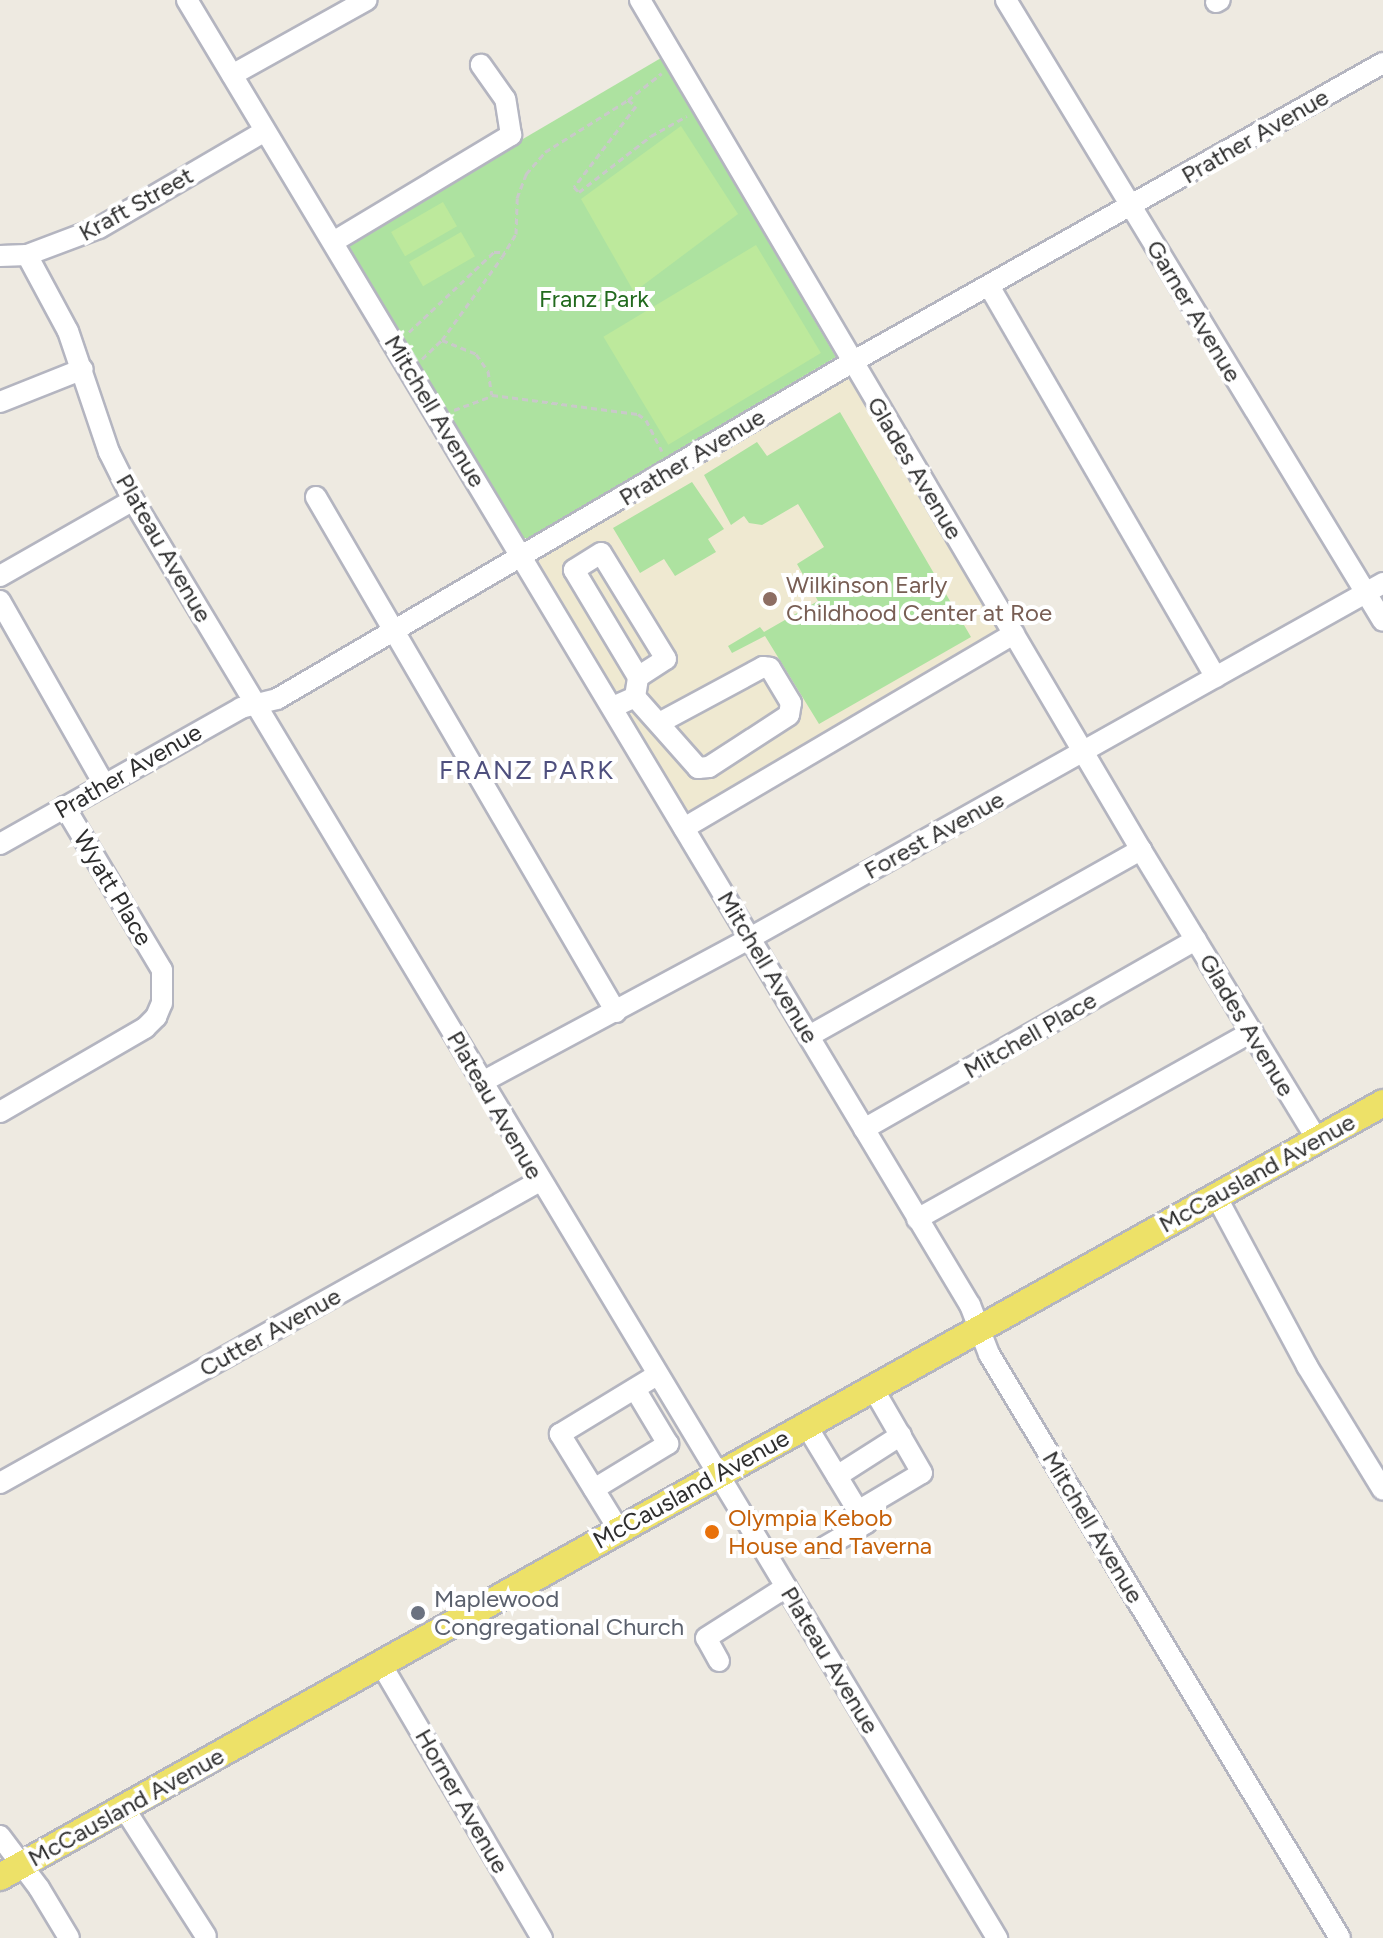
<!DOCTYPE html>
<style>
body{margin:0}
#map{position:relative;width:1383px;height:1938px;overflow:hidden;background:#eeeae1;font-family:Figtree,sans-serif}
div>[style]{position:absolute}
.education>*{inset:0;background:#efe9d1}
.green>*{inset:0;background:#ade2a0}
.pitch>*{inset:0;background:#bde99c;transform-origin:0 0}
.path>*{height:3px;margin-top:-1.5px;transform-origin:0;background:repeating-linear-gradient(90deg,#c9c9c9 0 6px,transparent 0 10px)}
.roads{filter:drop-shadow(2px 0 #b4b5c0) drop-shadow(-2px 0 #b4b5c0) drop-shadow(0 2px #b4b5c0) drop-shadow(0 -2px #b4b5c0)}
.minor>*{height:20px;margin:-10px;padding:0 10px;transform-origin:10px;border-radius:10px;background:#fff}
.major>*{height:26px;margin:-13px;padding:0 13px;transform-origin:13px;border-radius:13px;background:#ede168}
.dots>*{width:22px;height:22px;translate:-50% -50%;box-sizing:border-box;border:4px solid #fff;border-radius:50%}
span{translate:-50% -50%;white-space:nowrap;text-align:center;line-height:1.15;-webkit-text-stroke:8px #fff;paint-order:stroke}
.street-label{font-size:24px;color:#2e2e2e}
.park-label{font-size:24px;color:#226a1e}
.education-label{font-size:24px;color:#785e54}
.left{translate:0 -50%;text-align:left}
.food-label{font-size:24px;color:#c56008}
.worship-label{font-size:24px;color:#5b616d}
.neighbourhood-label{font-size:26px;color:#4f507e;letter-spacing:2px}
</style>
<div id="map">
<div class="education">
<i style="clip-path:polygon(843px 378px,852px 381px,1002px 635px,689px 816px,538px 560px)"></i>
</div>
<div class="green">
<i style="clip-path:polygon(661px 58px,836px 357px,528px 538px,522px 538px,346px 243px)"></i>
<i style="clip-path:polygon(840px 412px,971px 637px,819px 724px,765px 636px,732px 653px,728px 646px,760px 627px,764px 632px,818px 601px,797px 564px,824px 547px,798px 504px,762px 525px,749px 523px,744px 516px,731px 525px,704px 475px,757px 442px,767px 456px)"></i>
<i style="clip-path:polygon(692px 482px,724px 529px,708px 539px,716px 552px,675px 576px,664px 559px,640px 573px,613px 528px)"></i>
</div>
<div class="pitch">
<i style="clip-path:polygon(681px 126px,738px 214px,634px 292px,581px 199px)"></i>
<i style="left:443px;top:202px;width:28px;height:60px;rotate:60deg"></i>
<i style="left:461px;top:232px;width:28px;height:60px;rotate:60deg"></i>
<i style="left:756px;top:245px;width:126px;height:178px;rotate:59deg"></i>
</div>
<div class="path">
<i style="left:628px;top:100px;width:43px;rotate:-38.5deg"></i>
<i style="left:409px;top:332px;width:117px;rotate:-43.3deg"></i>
<i style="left:494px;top:252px;width:11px"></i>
<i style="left:442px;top:340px;width:37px;rotate:22deg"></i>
<i style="left:476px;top:354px;width:21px;rotate:55deg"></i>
<i style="left:488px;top:371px;width:24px;rotate:81deg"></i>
<i style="left:492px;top:395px;width:147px;rotate:7.4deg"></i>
<i style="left:638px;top:414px;width:10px;rotate:37deg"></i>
<i style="left:646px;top:420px;width:35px;rotate:63deg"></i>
<i style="left:422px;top:359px;width:28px;rotate:-44deg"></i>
<i style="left:442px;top:340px;width:102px;rotate:-54.1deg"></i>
<i style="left:502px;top:257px;width:27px;rotate:-59deg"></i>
<i style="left:516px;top:234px;width:36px;rotate:-88deg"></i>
<i style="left:517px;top:198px;width:26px;rotate:-69deg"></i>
<i style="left:526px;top:174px;width:29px;rotate:-49deg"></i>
<i style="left:545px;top:152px;width:98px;rotate:-32.1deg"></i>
<i style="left:628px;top:100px;width:10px;rotate:37deg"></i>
<i style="left:636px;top:106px;width:102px;rotate:127.4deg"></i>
<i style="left:574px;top:187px;width:7px;rotate:45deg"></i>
<i style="left:579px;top:192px;width:91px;rotate:-37.9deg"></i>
<i style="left:651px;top:136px;width:41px;rotate:-29.1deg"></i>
<i style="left:454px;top:410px;width:40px;rotate:-20.2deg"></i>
</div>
<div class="roads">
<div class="minor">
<i style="left:187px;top:0;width:1522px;rotate:59.04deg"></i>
<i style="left:970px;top:1305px;width:53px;rotate:68.8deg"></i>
<i style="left:989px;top:1354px;width:681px;rotate:58.99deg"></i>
<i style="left:640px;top:0;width:987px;rotate:59.48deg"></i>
<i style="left:1141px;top:850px;width:339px;rotate:58.7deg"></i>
<i style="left:1006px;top:0;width:726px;rotate:58.74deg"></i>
<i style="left:1216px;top:2px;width:4px;rotate:-27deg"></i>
<i style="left:232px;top:75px;width:154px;rotate:-29.1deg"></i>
<i style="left:333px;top:242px;width:208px;rotate:-31deg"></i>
<i style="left:511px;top:135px;width:36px;rotate:-99deg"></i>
<i style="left:505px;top:99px;width:42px;rotate:-125.2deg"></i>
<i style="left:27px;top:255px;width:86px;rotate:61.7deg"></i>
<i style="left:68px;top:331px;width:128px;rotate:71.3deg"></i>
<i style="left:109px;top:452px;width:54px;rotate:63.4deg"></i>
<i style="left:133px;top:500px;width:1678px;rotate:59deg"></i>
<i style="left:0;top:256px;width:27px;rotate:-2deg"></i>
<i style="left:27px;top:255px;width:77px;rotate:-20.6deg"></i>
<i style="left:99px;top:228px;width:192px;rotate:-30.3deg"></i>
<i style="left:989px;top:286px;width:452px;rotate:59.9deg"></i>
<i style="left:0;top:402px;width:89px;rotate:-21.7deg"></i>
<i style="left:316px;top:497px;width:596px;rotate:59.78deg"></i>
<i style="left:0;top:576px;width:153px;rotate:-29.7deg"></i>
<i style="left:0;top:601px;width:210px;rotate:60.4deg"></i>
<i style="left:635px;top:697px;width:20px;rotate:-81deg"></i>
<i style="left:638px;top:677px;width:33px;rotate:-33deg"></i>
<i style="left:666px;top:659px;width:124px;rotate:-121.5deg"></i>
<i style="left:601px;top:553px;width:32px;rotate:148deg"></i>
<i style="left:574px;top:570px;width:125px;rotate:59.1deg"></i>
<i style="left:613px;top:707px;width:24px;rotate:-24deg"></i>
<i style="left:635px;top:697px;width:95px;rotate:48.4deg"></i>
<i style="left:698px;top:768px;width:11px;rotate:-5deg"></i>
<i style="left:709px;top:767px;width:95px;rotate:-33deg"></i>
<i style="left:789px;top:715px;width:12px;rotate:-81deg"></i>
<i style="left:791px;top:703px;width:41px;rotate:-121deg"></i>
<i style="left:770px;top:668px;width:7px;rotate:-172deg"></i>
<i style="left:763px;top:667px;width:118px;rotate:151.7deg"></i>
<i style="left:684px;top:828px;width:383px;rotate:-30.5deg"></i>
<i style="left:0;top:844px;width:277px;rotate:-29.4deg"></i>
<i style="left:241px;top:708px;width:37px;rotate:-14deg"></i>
<i style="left:277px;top:699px;width:677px;rotate:-30.35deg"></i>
<i style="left:861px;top:357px;width:599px;rotate:-29.39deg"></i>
<i style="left:809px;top:1036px;width:381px;rotate:-29.3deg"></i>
<i style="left:482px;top:1082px;width:304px;rotate:-28.2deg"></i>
<i style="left:750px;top:938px;width:726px;rotate:-29.28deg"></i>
<i style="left:0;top:1112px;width:168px;rotate:-30.1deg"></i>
<i style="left:145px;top:1028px;width:16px;rotate:-45deg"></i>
<i style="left:156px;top:1017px;width:15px;rotate:-67deg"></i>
<i style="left:162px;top:1003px;width:33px;rotate:-90deg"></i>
<i style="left:162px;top:970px;width:190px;rotate:-120.8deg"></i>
<i style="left:864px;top:1129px;width:382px;rotate:-29.7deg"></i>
<i style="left:1216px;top:1196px;width:193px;rotate:61.8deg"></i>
<i style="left:1307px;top:1366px;width:145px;rotate:58.5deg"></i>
<i style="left:917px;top:1219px;width:384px;rotate:-29.2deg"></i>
<i style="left:806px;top:1425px;width:100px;rotate:58.8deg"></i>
<i style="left:858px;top:1511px;width:74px;rotate:-30.7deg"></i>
<i style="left:922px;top:1473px;width:98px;rotate:-120deg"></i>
<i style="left:837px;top:1476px;width:76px;rotate:-32.6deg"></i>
<i style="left:0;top:1483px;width:619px;rotate:-29.22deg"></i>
<i style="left:594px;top:1489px;width:87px;rotate:-31.3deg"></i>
<i style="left:668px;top:1444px;width:64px;rotate:-121deg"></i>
<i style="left:619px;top:1530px;width:113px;rotate:-121.6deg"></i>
<i style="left:560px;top:1434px;width:114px;rotate:-31.3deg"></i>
<i style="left:825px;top:1547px;width:48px;rotate:-30.3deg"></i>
<i style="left:866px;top:1523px;width:14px;rotate:-124deg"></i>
<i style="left:719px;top:1661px;width:26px;rotate:-119deg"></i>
<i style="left:706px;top:1638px;width:95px;rotate:-32.5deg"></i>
<i style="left:381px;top:1664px;width:318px;rotate:59.6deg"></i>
<i style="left:124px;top:1808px;width:152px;rotate:57.4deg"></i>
<i style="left:0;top:1836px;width:65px;rotate:53.1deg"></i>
<i style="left:39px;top:1888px;width:58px;rotate:59deg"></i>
</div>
<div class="major">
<i style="left:0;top:1877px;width:1585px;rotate:-29.23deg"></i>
</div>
</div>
<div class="dots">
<i style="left:770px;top:599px;background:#8d6e63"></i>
<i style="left:712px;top:1532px;background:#e8710a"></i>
<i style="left:418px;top:1613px;background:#6b7280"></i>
</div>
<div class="street-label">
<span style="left:1255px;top:136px;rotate:-30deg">Prather Avenue</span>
<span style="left:136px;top:204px;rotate:-29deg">Kraft Street</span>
<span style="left:1194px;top:311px;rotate:59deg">Garner Avenue</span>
<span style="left:435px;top:411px;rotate:59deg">Mitchell Avenue</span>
<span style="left:692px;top:457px;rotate:-31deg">Prather Avenue</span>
<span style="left:915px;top:468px;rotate:59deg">Glades Avenue</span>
<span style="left:164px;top:548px;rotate:60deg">Plateau Avenue</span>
<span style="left:128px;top:771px;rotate:-30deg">Prather Avenue</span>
<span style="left:934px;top:835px;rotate:-29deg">Forest Avenue</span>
<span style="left:113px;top:888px;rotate:59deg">Wyatt Place</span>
<span style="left:768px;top:967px;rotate:59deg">Mitchell Avenue</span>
<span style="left:1247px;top:1025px;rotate:59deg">Glades Avenue</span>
<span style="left:1030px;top:1035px;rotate:-30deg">Mitchell Place</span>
<span style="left:495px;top:1105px;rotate:60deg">Plateau Avenue</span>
<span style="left:1257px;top:1173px;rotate:-29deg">McCausland Avenue</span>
<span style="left:270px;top:1332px;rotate:-29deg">Cutter Avenue</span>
<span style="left:691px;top:1489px;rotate:-29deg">McCausland Avenue</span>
<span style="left:1093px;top:1527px;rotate:59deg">Mitchell Avenue</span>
<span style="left:830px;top:1660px;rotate:59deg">Plateau Avenue</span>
<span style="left:462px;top:1801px;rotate:60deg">Horner Avenue</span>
<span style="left:126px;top:1807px;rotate:-29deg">McCausland Avenue</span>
</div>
<div class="park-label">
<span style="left:594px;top:299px">Franz Park</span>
</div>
<div class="education-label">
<span class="left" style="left:786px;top:599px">Wilkinson Early<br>Childhood Center at Roe</span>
</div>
<div class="food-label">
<span class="left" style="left:728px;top:1532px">Olympia Kebob<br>House and Taverna</span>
</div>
<div class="worship-label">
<span class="left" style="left:434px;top:1613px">Maplewood<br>Congregational Church</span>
</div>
<div class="neighbourhood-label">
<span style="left:527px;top:771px">FRANZ PARK</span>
</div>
</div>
